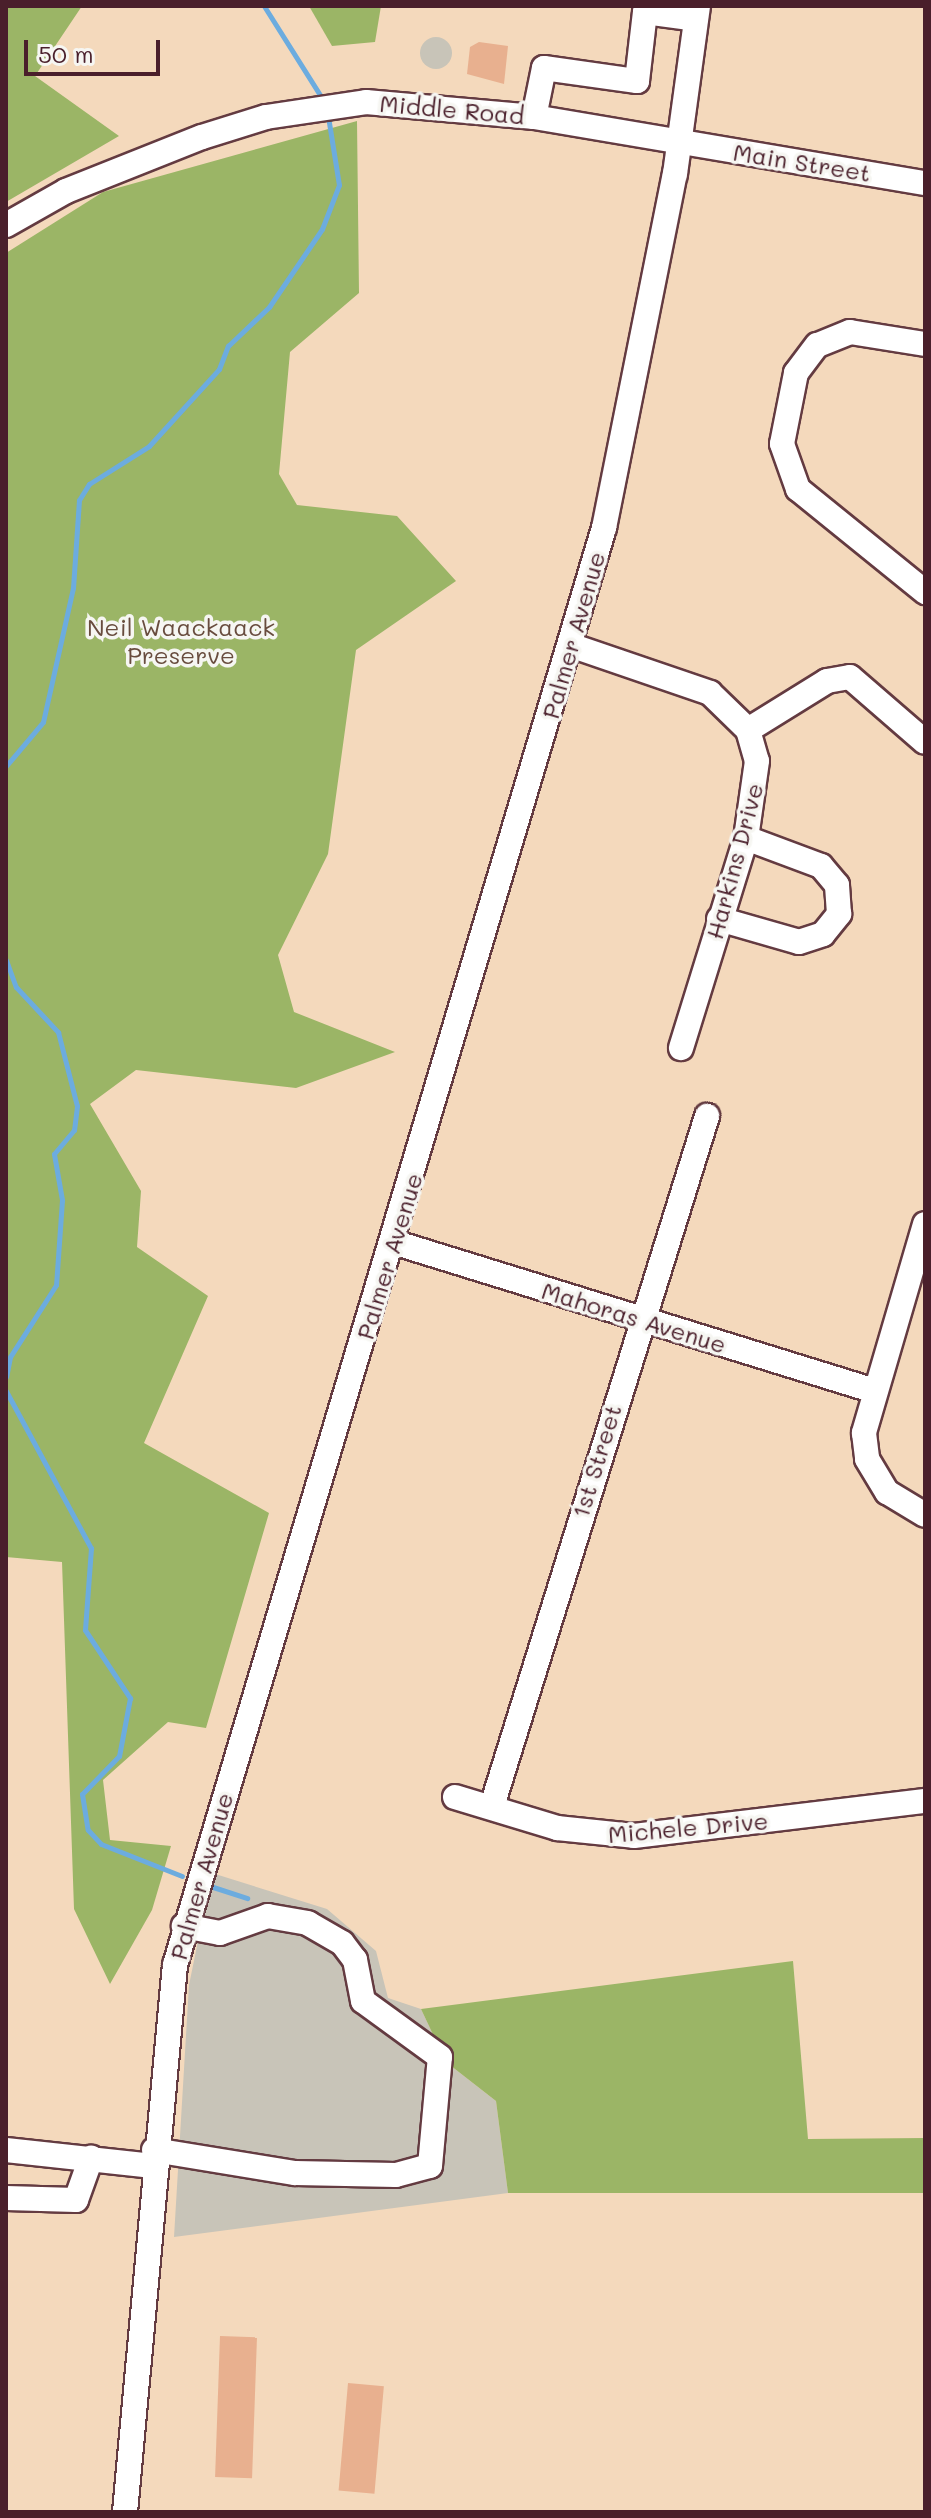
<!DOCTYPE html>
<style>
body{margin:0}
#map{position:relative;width:931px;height:2518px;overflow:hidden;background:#f4d9bc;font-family:Mali,sans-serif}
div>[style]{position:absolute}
.industrial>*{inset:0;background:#c8c4b8}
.round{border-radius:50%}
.forest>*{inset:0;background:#9bb566}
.stream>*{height:5px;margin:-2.5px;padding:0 2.5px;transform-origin:2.5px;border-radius:2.5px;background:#6cacdf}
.building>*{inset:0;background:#e8b08f;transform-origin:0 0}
.roads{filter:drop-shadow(2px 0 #643b41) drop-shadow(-2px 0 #643b41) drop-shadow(0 2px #643b41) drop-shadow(0 -2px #643b41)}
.minor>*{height:24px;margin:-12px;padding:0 12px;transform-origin:12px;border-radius:12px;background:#fff}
span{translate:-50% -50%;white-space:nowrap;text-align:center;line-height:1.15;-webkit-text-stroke:7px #f6f6f2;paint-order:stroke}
.street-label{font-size:24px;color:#4a1f2b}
.park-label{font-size:24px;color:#684c3e}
.frame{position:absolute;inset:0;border:8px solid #4a1f2b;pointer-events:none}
.scale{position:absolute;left:24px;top:40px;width:136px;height:36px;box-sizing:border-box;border:4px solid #4a1f2b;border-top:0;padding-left:10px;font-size:24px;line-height:28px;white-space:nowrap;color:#4a1f2b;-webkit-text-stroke:6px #f6f6f2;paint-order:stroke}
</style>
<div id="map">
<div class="industrial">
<i class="round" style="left:420px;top:37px;width:32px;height:32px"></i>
<i style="clip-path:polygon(212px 1873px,327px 1909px,376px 1951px,388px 1998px,421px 2009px,446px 2062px,496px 2101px,508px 2193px,174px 2237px,189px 1985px)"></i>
</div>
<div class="forest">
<i style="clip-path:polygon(6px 6px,82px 6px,35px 76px,119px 136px,6px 202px)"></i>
<i style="clip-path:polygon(309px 6px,381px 6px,375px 42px,332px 46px)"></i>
<i style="clip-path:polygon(357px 121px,359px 293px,290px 352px,279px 474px,297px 505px,397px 516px,456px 581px,356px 650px,328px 854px,278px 955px,294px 1012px,395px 1052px,296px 1088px,136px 1070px,90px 1104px,141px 1191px,137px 1247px,208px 1296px,144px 1443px,269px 1513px,206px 1728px,168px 1722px,103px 1780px,110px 1840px,171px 1846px,152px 1910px,110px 1984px,74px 1909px,62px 1562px,6px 1557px,6px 253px,103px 192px)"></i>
<i style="clip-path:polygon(793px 1961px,808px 2139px,925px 2138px,925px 2193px,508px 2193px,496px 2101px,446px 2062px,421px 2009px)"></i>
</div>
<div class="stream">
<i style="left:264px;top:6px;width:115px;rotate:57.8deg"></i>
<i style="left:6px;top:766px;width:57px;rotate:-49.9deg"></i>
<i style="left:43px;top:722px;width:137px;rotate:-77.4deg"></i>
<i style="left:73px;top:588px;width:88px;rotate:-86.1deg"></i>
<i style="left:79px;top:500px;width:19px;rotate:-58deg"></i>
<i style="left:89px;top:484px;width:71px;rotate:-32.3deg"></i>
<i style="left:149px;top:446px;width:104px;rotate:-47.7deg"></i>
<i style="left:219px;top:369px;width:25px;rotate:-69deg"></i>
<i style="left:228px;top:346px;width:57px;rotate:-43.6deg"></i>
<i style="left:269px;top:307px;width:94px;rotate:-55.8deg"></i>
<i style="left:322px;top:229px;width:47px;rotate:-68.9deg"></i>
<i style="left:339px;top:185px;width:70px;rotate:-99.1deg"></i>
<i style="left:6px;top:960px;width:29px;rotate:70deg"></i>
<i style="left:16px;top:987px;width:62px;rotate:47deg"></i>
<i style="left:58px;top:1032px;width:76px;rotate:75.6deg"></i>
<i style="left:77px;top:1106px;width:24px;rotate:97deg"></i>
<i style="left:74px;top:1130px;width:31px;rotate:130deg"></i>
<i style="left:54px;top:1154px;width:47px;rotate:80.1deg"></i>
<i style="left:62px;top:1200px;width:85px;rotate:94deg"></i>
<i style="left:56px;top:1285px;width:85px;rotate:122.6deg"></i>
<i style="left:10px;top:1357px;width:20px;rotate:101deg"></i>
<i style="left:6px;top:1391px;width:179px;rotate:61.6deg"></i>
<i style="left:91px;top:1548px;width:82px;rotate:94.2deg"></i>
<i style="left:85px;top:1630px;width:82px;rotate:56.5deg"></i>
<i style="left:130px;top:1698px;width:59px;rotate:100.7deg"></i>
<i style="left:119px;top:1756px;width:53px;rotate:134.2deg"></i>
<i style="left:82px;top:1794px;width:36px;rotate:81deg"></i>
<i style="left:88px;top:1830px;width:19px;rotate:47deg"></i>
<i style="left:101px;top:1844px;width:87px;rotate:21.6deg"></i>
<i style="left:213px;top:1887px;width:36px;rotate:18deg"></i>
</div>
<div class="building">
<i style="clip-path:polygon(479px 42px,508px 46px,504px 84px,467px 74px,470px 47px)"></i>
<i style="left:220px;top:2336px;width:37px;height:141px;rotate:2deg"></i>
<i style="left:348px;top:2383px;width:36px;height:108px;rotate:5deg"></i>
</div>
<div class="roads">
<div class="minor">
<i style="left:534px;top:117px;width:50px;rotate:-78.5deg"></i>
<i style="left:544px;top:68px;width:94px;rotate:8deg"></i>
<i style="left:637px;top:81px;width:69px;rotate:-83.4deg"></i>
<i style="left:645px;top:12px;width:51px;rotate:7.8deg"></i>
<i style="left:6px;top:225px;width:69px;rotate:-29.5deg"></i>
<i style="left:66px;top:191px;width:146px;rotate:-21.7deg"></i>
<i style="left:202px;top:137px;width:67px;rotate:-17.4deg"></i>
<i style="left:266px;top:117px;width:101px;rotate:-8.5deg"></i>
<i style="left:366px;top:102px;width:169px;rotate:5.1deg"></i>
<i style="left:534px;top:117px;width:397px;rotate:9.6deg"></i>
<i style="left:925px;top:344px;width:76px;rotate:-170.9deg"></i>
<i style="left:850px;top:332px;width:35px;rotate:158deg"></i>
<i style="left:817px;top:345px;width:35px;rotate:127deg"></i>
<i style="left:796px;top:373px;width:72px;rotate:101.2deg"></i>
<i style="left:782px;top:444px;width:48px;rotate:70.4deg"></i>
<i style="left:798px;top:489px;width:164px;rotate:39deg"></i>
<i style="left:570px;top:645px;width:148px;rotate:18.9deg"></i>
<i style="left:710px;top:693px;width:53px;rotate:44.2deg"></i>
<i style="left:748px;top:730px;width:32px;rotate:74deg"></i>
<i style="left:757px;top:761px;width:78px;rotate:98.1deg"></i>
<i style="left:746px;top:838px;width:220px;rotate:107.2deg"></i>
<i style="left:748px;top:730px;width:93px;rotate:-31.8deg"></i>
<i style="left:827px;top:681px;width:23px;rotate:-10deg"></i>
<i style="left:850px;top:677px;width:99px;rotate:40.9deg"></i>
<i style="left:719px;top:919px;width:83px;rotate:16deg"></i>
<i style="left:799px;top:942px;width:25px;rotate:-18deg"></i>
<i style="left:823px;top:934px;width:26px;rotate:-51deg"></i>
<i style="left:839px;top:914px;width:29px;rotate:-94deg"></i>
<i style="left:837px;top:885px;width:25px;rotate:-130deg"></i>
<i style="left:821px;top:866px;width:80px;rotate:-159.5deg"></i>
<i style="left:925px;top:1224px;width:218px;rotate:106.3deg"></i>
<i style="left:864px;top:1433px;width:26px;rotate:83deg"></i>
<i style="left:867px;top:1459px;width:39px;rotate:59deg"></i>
<i style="left:887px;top:1492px;width:44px;rotate:31.2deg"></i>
<i style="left:393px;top:1242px;width:505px;rotate:17.18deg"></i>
<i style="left:455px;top:1797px;width:107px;rotate:16.9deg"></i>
<i style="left:557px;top:1828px;width:77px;rotate:5.9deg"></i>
<i style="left:634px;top:1836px;width:293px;rotate:-6.9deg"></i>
<i style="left:492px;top:1806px;width:723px;rotate:-72.69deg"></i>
<i style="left:6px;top:2150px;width:148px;rotate:6.2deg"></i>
<i style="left:154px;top:2150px;width:143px;rotate:9.3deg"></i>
<i style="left:295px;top:2173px;width:101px;rotate:1.1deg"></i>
<i style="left:396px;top:2175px;width:35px;rotate:-15deg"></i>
<i style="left:430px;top:2166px;width:109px;rotate:-84.8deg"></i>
<i style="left:440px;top:2057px;width:95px;rotate:-144deg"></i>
<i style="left:363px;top:2001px;width:42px;rotate:-101deg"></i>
<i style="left:355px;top:1960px;width:21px;rotate:-127deg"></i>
<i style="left:342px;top:1943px;width:39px;rotate:-150deg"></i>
<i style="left:308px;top:1923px;width:41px;rotate:-170.1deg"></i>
<i style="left:268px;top:1916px;width:51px;rotate:160.5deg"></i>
<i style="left:220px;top:1933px;width:37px;rotate:-169deg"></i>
<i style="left:6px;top:2198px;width:70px;rotate:1.6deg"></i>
<i style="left:76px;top:2200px;width:45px;rotate:-70.3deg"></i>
<i style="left:125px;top:2512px;width:549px;rotate:-84.78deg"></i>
<i style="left:175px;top:1965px;width:1500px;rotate:-73.38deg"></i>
<i style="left:604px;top:528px;width:361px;rotate:-78.7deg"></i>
<i style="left:675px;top:174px;width:170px;rotate:-82.2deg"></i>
</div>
</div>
<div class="street-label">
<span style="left:452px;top:109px;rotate:5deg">Middle Road</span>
<span style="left:802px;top:162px;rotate:9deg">Main Street</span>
<span style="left:573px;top:635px;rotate:-74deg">Palmer Avenue</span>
<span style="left:734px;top:861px;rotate:-75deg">Harkins Drive</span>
<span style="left:389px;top:1256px;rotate:-73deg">Palmer Avenue</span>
<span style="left:634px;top:1317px;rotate:17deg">Mahoras Avenue</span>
<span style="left:596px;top:1461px;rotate:-73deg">1st Street</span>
<span style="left:688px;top:1827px;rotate:-5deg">Michele Drive</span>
<span style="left:201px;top:1876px;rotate:-74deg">Palmer Avenue</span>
</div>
<div class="park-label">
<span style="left:181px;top:641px">Neil Waackaack<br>Preserve</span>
</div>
<div class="frame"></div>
<div class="scale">50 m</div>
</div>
